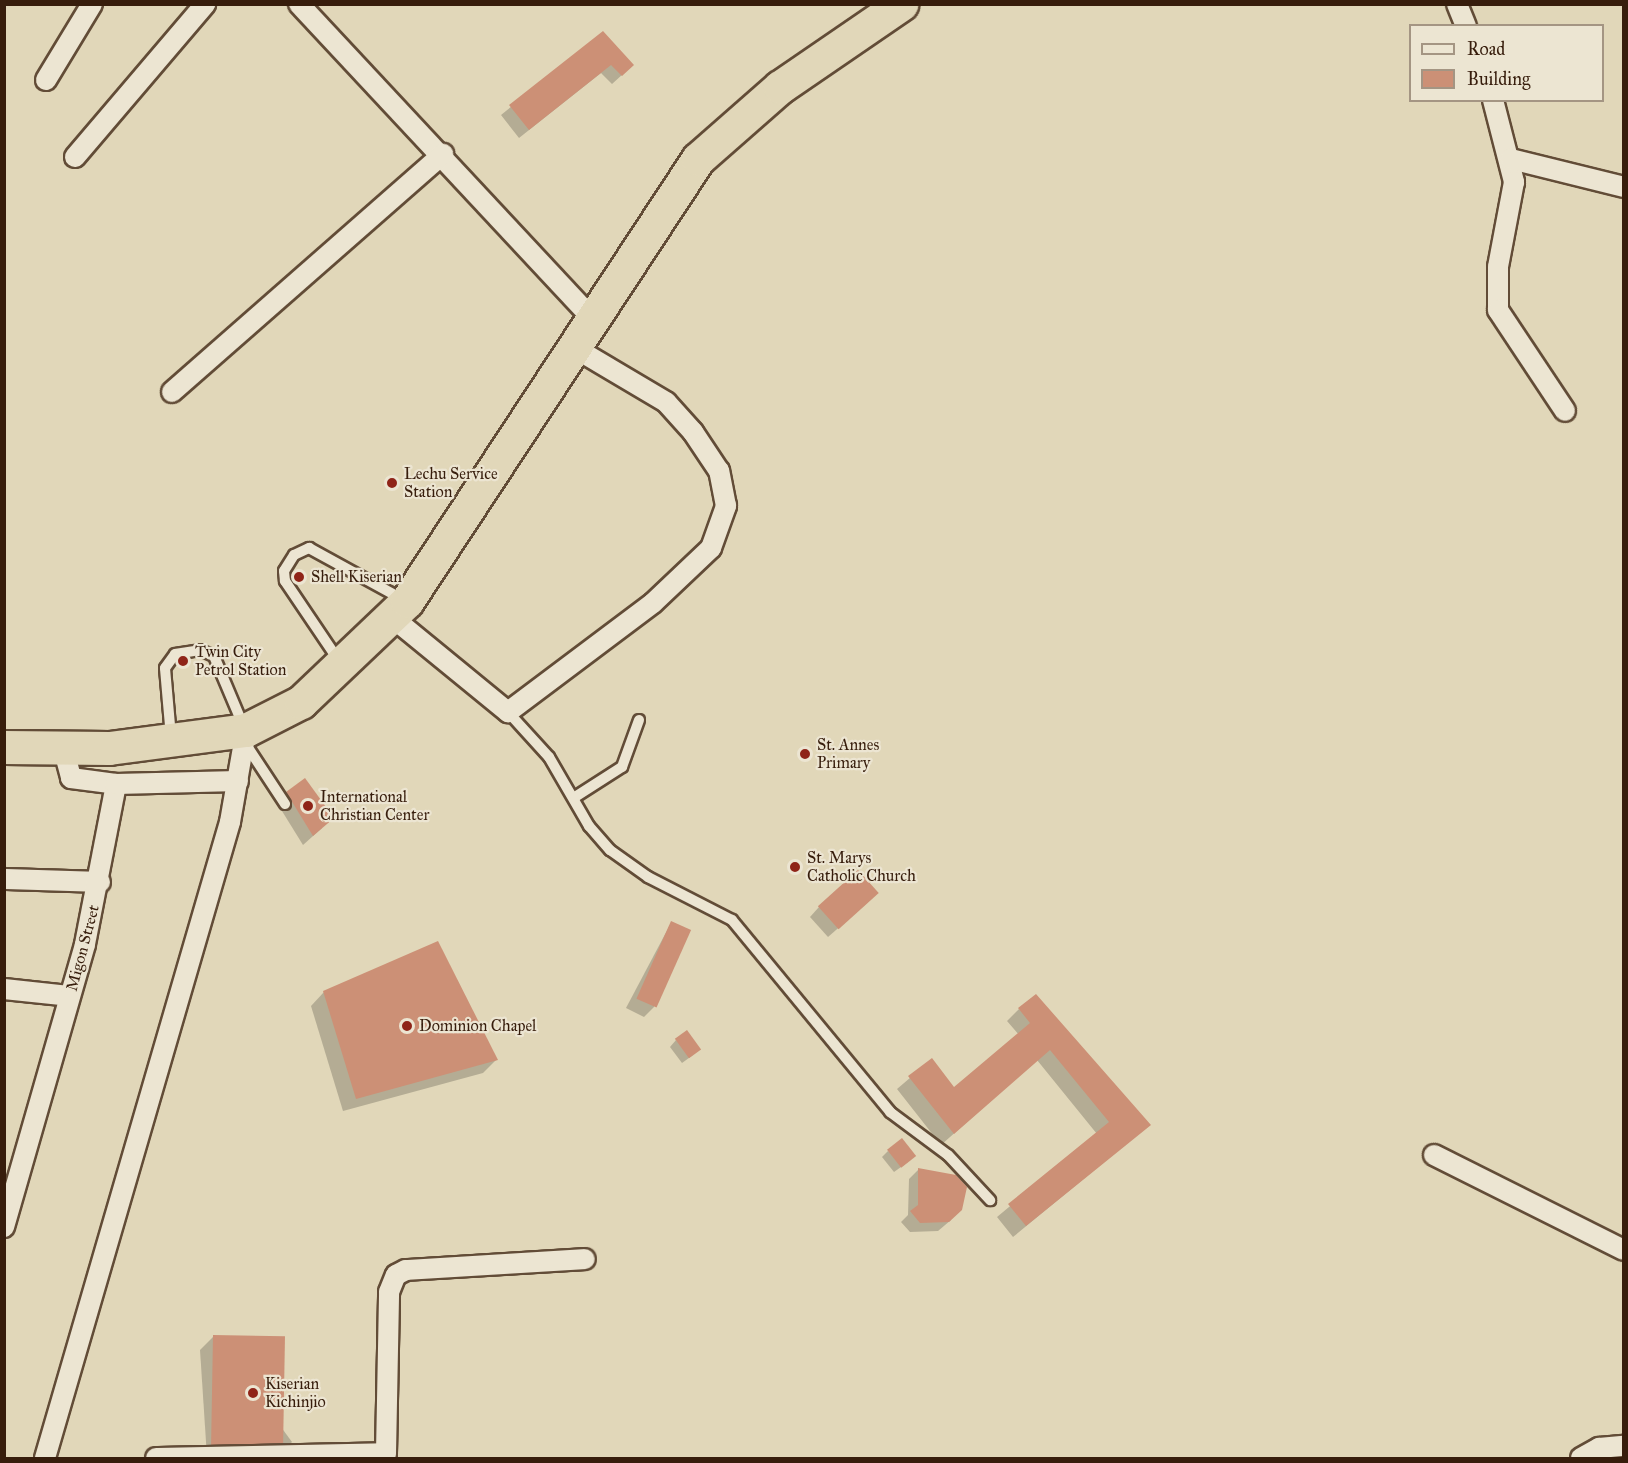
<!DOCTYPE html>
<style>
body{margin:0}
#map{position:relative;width:1628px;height:1463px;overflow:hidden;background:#e1d7b9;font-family:"IM FELL Great Primer",serif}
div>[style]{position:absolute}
.shadow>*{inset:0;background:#0003}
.building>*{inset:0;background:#cc9076;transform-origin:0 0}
.roads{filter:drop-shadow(2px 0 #624c37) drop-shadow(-2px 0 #624c37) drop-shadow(0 2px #624c37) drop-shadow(0 -2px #624c37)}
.lane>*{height:10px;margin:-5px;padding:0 5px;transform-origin:5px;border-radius:5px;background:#ece5d2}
.street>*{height:20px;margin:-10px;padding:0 10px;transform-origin:10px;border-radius:10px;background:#ece5d2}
.highway>*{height:33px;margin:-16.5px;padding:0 16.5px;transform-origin:16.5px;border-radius:16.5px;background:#e1d7b9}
.dots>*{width:16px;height:16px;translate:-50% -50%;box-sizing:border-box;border:3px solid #ece5d2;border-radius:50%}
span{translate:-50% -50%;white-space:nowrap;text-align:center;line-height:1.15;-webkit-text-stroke:4.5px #ece5d2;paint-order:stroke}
.poi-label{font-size:16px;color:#371d0c}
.left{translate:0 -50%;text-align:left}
.street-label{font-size:16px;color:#371d0c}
.frame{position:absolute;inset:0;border:6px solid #371d0c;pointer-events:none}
.legend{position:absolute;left:1409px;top:24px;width:195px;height:78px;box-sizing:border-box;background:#ece5d2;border:2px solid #a49583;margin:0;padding:8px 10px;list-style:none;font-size:18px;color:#371d0c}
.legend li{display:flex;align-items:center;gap:12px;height:30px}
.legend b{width:30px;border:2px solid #a49583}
</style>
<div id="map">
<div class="shadow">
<i style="clip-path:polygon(603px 33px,623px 74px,612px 84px,601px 73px,519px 138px,501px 115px)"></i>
<i style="clip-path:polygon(287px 793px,322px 828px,303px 845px,277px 803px)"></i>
<i style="clip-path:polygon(867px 903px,828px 937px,810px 917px,819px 907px)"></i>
<i style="clip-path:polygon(671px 923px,654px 1007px,644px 1017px,626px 1008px)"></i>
<i style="clip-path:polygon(324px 992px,496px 1060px,483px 1073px,343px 1111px,311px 1006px)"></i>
<i style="clip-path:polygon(1019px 1009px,1149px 1125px,1013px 1237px,997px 1217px,1097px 1134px,1037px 1060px,941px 1145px,897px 1089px,931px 1060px,954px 1089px,1019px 1035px,1007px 1021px)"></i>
<i style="clip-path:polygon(676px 1040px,693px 1055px,682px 1063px,670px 1047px)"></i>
<i style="clip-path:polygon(888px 1151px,908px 1162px,894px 1172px,882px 1157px)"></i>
<i style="clip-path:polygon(919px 1169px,951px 1220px,938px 1231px,910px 1232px,901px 1222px,908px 1215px,909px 1179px)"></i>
<i style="clip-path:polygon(214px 1336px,292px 1442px,278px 1456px,207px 1457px,200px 1350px)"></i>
</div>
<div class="building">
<i style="clip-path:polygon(603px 31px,634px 65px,622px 76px,611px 65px,529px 130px,509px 105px)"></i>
<i style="clip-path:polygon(305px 778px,334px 818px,313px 836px,286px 792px)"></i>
<i style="left:858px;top:870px;width:31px;height:54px;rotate:48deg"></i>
<i style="left:671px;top:921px;width:22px;height:85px;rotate:24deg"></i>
<i style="clip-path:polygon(438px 941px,498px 1060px,356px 1099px,323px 991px)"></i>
<i style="clip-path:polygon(1036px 994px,1151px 1125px,1026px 1226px,1008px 1204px,1109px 1122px,1050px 1050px,954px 1134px,908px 1076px,932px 1058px,954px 1087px,1030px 1023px,1018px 1008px)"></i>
<i style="left:687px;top:1030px;width:24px;height:15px;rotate:54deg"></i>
<i style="left:902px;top:1138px;width:23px;height:19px;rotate:52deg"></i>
<i style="clip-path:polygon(918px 1168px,956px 1175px,967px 1187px,962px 1210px,949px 1222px,920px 1223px,910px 1211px,918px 1205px)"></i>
<i style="left:213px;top:1335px;width:72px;height:110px;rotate:1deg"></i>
</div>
<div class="roads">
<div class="lane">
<i style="left:339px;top:661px;width:97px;rotate:-124deg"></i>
<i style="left:285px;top:581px;width:10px;rotate:-96deg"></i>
<i style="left:284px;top:571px;width:19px;rotate:-58deg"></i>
<i style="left:294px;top:555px;width:17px;rotate:-25deg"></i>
<i style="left:309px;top:548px;width:108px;rotate:28.7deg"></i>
<i style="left:508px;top:712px;width:61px;rotate:47.7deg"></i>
<i style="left:549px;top:757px;width:80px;rotate:59.9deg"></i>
<i style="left:589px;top:826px;width:32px;rotate:49deg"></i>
<i style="left:610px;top:850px;width:47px;rotate:35.4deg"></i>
<i style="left:648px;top:877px;width:94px;rotate:27.1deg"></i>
<i style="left:732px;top:920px;width:249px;rotate:50.5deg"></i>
<i style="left:890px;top:1112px;width:72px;rotate:36.6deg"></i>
<i style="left:948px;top:1155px;width:62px;rotate:47deg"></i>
<i style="left:171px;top:737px;width:69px;rotate:-95deg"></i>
<i style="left:165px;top:668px;width:17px;rotate:-54deg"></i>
<i style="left:175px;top:654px;width:25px;rotate:-9deg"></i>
<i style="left:200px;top:650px;width:15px;rotate:23deg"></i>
<i style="left:214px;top:656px;width:75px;rotate:67.2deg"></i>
<i style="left:245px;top:743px;width:73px;rotate:56.7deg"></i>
<i style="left:575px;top:797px;width:56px;rotate:-32.6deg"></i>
<i style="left:622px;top:767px;width:50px;rotate:-70.1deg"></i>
</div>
<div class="street">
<i style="left:299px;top:4px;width:432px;rotate:47deg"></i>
<i style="left:1457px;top:4px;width:24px;rotate:68deg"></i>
<i style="left:46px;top:80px;width:89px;rotate:-58.8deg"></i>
<i style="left:1493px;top:100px;width:85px;rotate:75.6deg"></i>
<i style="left:1514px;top:182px;width:86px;rotate:100.7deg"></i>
<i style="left:1498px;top:267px;width:43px;rotate:90deg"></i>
<i style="left:1498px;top:310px;width:121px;rotate:56.4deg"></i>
<i style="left:75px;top:157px;width:201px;rotate:-49.6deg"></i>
<i style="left:1511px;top:159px;width:116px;rotate:13.9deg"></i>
<i style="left:172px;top:392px;width:361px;rotate:-41.3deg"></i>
<i style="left:393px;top:618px;width:149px;rotate:39.3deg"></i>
<i style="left:508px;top:712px;width:181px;rotate:-36.9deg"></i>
<i style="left:653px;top:603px;width:80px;rotate:-43.5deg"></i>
<i style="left:711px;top:548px;width:45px;rotate:-70.3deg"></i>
<i style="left:726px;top:506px;width:36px;rotate:-101deg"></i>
<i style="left:719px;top:471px;width:47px;rotate:-123.7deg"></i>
<i style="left:693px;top:432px;width:40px;rotate:-132deg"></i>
<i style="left:666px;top:402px;width:106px;rotate:-149.3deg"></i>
<i style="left:64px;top:751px;width:28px;rotate:75deg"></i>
<i style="left:71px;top:778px;width:45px;rotate:7.6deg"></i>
<i style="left:4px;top:879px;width:96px;rotate:1.8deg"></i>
<i style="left:4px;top:989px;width:65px;rotate:6.1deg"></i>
<i style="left:1434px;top:1155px;width:212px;rotate:26.6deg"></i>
<i style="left:4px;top:1227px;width:294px;rotate:-74deg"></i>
<i style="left:85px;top:944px;width:163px;rotate:-79deg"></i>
<i style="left:116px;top:784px;width:122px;rotate:-1.4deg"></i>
<i style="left:45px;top:1458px;width:662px;rotate:-73.78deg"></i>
<i style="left:230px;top:822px;width:93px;rotate:-80.1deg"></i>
<i style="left:156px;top:1458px;width:230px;rotate:-1.2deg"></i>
<i style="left:386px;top:1453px;width:161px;rotate:-88.9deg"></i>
<i style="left:389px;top:1292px;width:18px;rotate:-68deg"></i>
<i style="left:396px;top:1275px;width:11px;rotate:-27deg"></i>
<i style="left:406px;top:1270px;width:179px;rotate:-3.5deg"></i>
<i style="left:1581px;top:1458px;width:21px;rotate:-29deg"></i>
<i style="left:1599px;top:1448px;width:25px;rotate:-5deg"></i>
</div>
<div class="highway">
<i style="left:4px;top:747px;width:105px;rotate:0.5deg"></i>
<i style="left:109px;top:748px;width:138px;rotate:-7.5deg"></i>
<i style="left:246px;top:730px;width:62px;rotate:-27deg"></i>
<i style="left:301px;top:702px;width:146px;rotate:-43.6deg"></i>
<i style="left:407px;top:601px;width:529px;rotate:-56.64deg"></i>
<i style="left:698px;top:159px;width:109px;rotate:-41.3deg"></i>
<i style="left:780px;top:87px;width:147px;rotate:-34.4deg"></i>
</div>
</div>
<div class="dots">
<i style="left:392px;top:483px;background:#8f2418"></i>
<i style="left:299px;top:577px;background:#8f2418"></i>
<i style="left:183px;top:661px;background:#8f2418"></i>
<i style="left:805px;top:754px;background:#8f2418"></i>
<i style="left:308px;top:806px;background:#8f2418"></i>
<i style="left:795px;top:867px;background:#8f2418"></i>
<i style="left:407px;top:1026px;background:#8f2418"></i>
<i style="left:253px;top:1393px;background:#8f2418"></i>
</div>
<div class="poi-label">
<span class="left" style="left:404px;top:483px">Lechu Service<br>Station</span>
<span class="left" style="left:311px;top:577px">Shell Kiserian</span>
<span class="left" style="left:195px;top:661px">Twin City<br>Petrol Station</span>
<span class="left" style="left:817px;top:754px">St. Annes<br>Primary</span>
<span class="left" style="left:320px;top:806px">International<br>Christian Center</span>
<span class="left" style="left:807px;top:867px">St. Marys<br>Catholic Church</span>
<span class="left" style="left:419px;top:1026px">Dominion Chapel</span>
<span class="left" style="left:265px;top:1393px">Kiserian<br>Kichinjio</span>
</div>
<div class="street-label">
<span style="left:83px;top:948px;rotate:-75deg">Migon Street</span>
</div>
<div class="frame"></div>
<ul class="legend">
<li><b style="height:8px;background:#ece5d2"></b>Road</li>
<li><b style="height:16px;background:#cc9076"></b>Building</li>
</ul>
</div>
